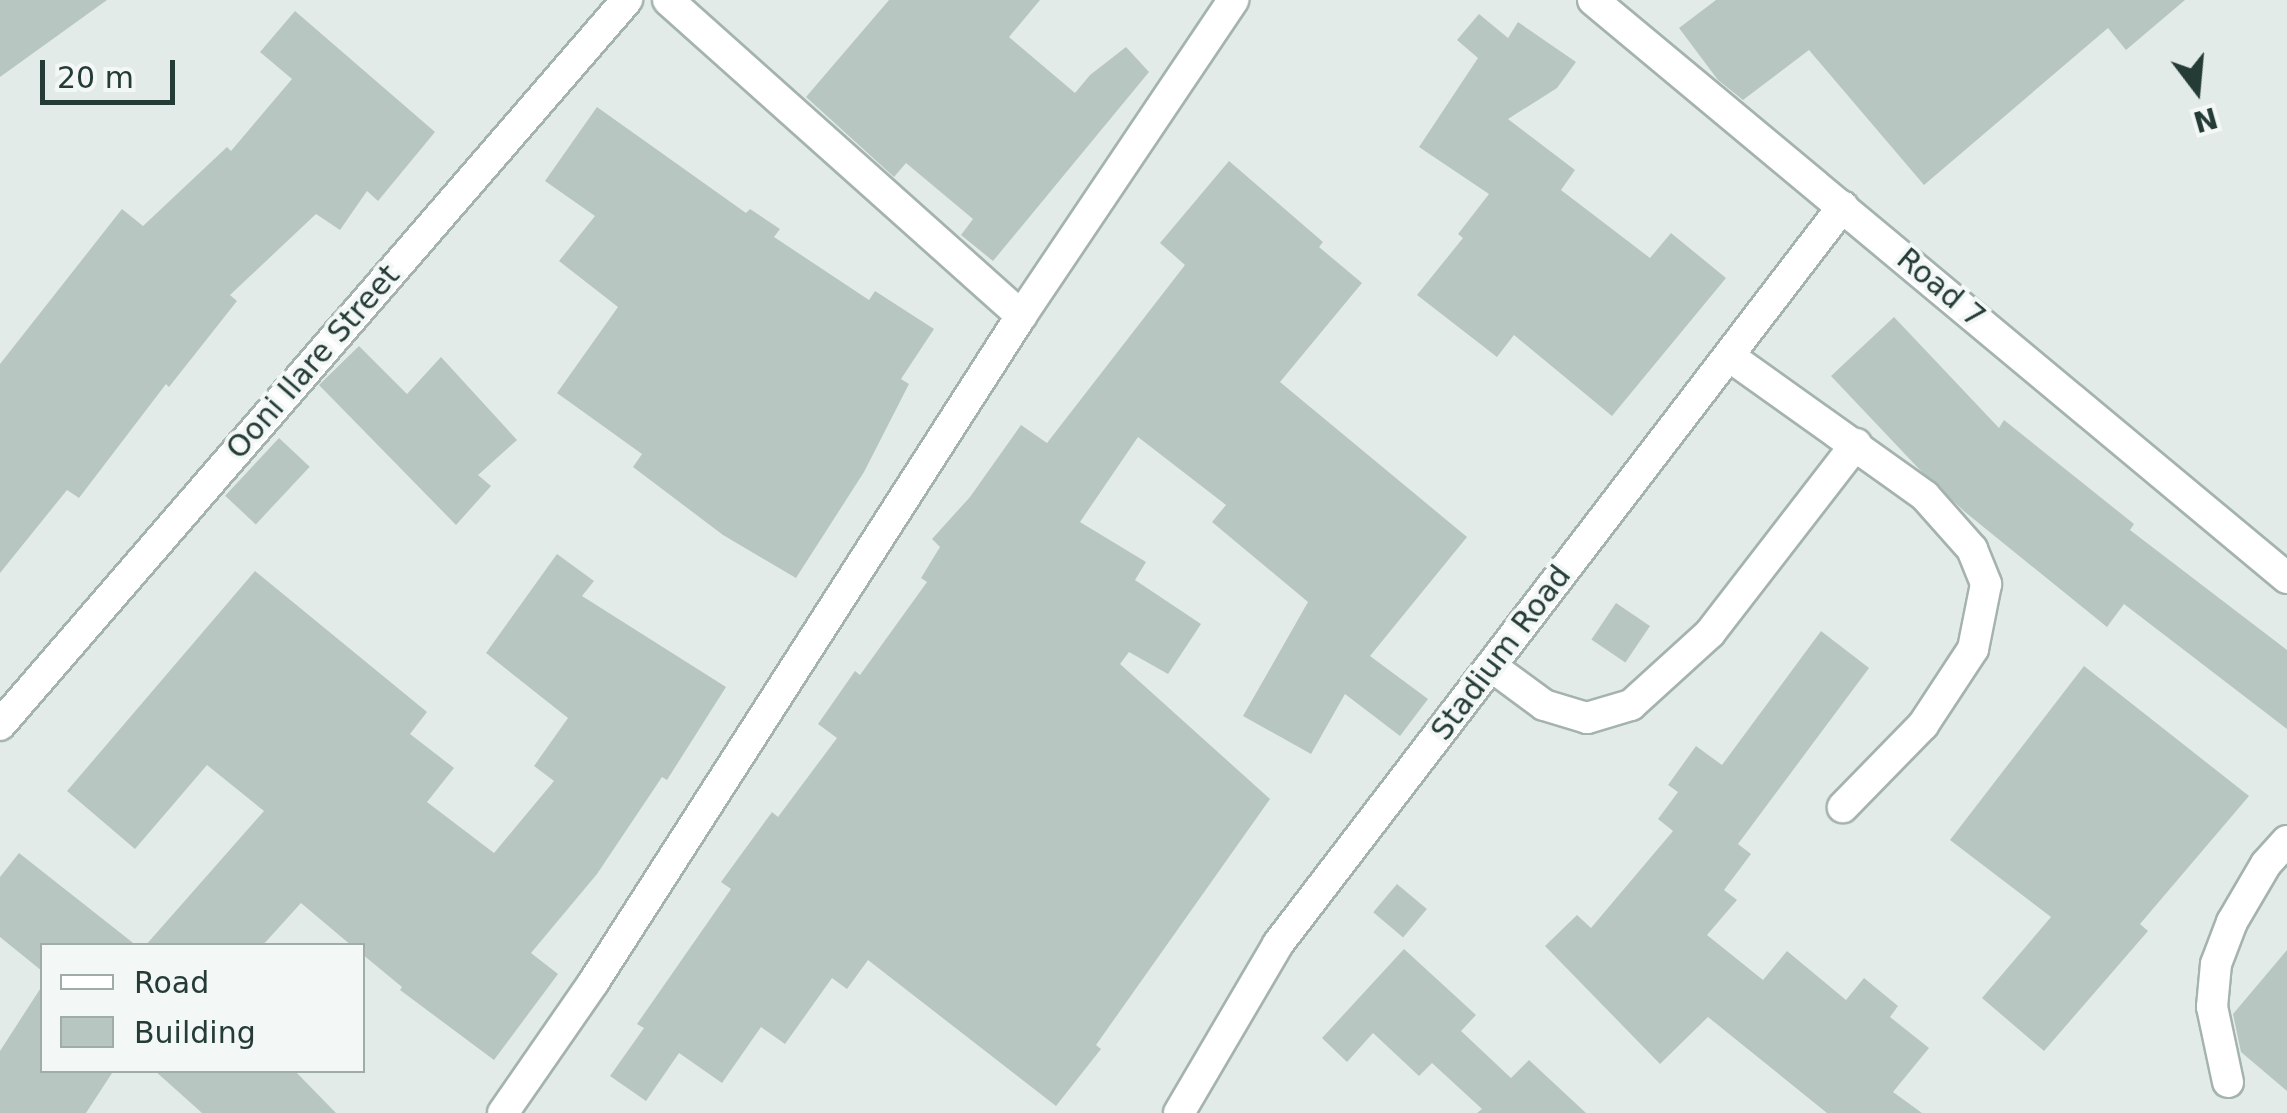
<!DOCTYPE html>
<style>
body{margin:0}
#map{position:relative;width:2287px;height:1113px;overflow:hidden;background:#e2ebe8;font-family:"DejaVu Sans",sans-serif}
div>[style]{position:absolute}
.building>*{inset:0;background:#b8c6c1;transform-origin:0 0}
.roads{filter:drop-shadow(2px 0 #a5b3af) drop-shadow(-2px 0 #a5b3af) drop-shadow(0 2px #a5b3af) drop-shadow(0 -2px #a5b3af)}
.minor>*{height:30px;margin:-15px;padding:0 15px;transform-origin:15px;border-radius:15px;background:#fff}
span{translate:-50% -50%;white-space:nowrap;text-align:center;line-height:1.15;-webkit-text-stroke:8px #f3f8f6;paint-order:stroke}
.street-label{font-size:30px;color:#243b36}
.legend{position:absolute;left:40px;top:943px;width:325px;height:130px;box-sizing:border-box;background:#f3f8f6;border:2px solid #a0aca9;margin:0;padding:12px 18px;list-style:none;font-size:30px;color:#243b36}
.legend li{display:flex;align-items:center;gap:20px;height:50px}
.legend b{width:50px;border:2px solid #a0aca9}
.north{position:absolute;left:2147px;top:40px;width:100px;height:100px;-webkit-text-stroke:8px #f3f8f6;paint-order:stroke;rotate:164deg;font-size:28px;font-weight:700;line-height:40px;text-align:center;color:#243b36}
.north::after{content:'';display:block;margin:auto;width:35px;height:45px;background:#243b36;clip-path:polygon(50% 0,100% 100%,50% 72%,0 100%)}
.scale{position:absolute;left:40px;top:60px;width:135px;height:45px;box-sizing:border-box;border:5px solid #243b36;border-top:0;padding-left:12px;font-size:30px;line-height:35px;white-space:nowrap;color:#243b36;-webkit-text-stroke:8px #f3f8f6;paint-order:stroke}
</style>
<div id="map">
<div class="building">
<i style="clip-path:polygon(0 0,107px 0,0 77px)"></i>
<i style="clip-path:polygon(889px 0,1040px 0,1009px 37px,1075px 93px,1090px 75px,1126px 47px,1149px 72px,993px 261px,961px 235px,973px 219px,906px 163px,894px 177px,806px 97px)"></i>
<i style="clip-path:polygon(1716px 0,2185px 0,2126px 50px,2108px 28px,1924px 185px,1809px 50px,1743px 100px,1718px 80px,1679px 28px)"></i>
<i style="clip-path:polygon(295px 11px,435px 132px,378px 201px,367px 191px,340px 230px,316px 214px,230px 295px,237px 301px,169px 387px,166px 384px,79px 498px,67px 490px,0 573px,0 364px,122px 209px,143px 226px,227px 147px,231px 151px,292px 79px,260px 52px)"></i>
<i style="clip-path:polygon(1479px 14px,1508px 38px,1518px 22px,1576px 62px,1557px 88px,1508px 119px,1575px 170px,1561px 190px,1650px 258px,1671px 233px,1726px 278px,1612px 416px,1514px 335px,1497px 357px,1417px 295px,1463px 238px,1458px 234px,1489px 194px,1419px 147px,1478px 58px,1457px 40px)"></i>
<i style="clip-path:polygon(597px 107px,746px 213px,750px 209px,780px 229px,774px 237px,869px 300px,875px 291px,934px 329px,901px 379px,909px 384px,864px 472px,796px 578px,723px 535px,633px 467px,642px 454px,557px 393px,618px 307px,559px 261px,595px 216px,545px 181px)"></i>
<i style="clip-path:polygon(1229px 161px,1323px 242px,1319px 247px,1362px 283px,1280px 382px,1467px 537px,1370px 656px,1428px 699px,1400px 736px,1345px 694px,1311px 754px,1243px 716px,1308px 602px,1212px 522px,1226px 505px,1138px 437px,1080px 522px,1146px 562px,1135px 580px,1201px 624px,1168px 674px,1129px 652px,1120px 664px,1270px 799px,1096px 1045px,1101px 1049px,1056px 1106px,868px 960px,847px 989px,832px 978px,785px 1044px,761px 1027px,722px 1083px,679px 1053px,646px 1101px,610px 1076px,644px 1028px,637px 1024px,731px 889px,721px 882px,772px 812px,778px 817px,837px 738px,818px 724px,855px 671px,860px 675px,927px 582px,921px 578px,940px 547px,932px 539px,970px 497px,1021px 425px,1047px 443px,1185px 265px,1160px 243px)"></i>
<i style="clip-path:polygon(1894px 317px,1999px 428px,2004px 420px,2134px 524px,2130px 530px,2287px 650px,2287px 729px,2124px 604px,2107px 627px,1965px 512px,1920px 470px,1831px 376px)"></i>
<i style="clip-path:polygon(359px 346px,407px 394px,441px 357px,517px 440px,478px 475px,491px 486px,456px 525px,319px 385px)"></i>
<i style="left:279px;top:438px;width:42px;height:79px;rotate:43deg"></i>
<i style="clip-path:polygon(557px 554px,594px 581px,582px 596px,726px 687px,667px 780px,662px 777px,597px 874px,531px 953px,558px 974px,494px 1060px,400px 990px,402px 987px,362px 954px,362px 946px,352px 946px,301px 903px,262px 946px,145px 946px,264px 811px,207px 765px,135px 849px,67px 791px,255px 571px,427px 712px,410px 734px,454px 768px,427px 802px,494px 853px,554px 781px,534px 766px,568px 718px,486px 653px)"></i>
<i style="left:1616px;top:603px;width:41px;height:44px;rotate:34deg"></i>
<i style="clip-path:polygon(1821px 631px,1869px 668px,1738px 844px,1751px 854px,1724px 890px,1737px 900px,1707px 935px,1763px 980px,1787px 951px,1846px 1000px,1864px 978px,1898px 1006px,1890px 1017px,1929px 1048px,1893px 1092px,1922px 1113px,1827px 1113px,1708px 1017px,1660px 1064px,1545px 946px,1577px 915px,1591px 928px,1673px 831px,1658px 819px,1678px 792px,1668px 785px,1696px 746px,1722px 765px)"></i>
<i style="clip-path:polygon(2084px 666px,2249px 796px,2140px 924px,2148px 931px,2044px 1051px,1982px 998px,2051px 917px,1950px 840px)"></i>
<i style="clip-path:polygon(19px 853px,137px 946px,42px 946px,42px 971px,0 937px,0 877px)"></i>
<i style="left:1397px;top:884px;width:39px;height:37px;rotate:40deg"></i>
<i style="clip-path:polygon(1404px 949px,1476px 1015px,1461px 1031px,1511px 1078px,1529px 1060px,1586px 1113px,1477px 1113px,1482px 1109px,1432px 1063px,1419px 1076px,1373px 1033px,1347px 1062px,1322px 1038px)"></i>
<i style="clip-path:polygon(2287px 950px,2287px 1091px,2241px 1052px,2233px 1014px)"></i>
<i style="clip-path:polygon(42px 986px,42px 1070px,114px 1070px,86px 1113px,0 1113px,0 1051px)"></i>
<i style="clip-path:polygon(154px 1070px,294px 1070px,336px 1113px,202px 1113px)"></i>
</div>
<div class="roads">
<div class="minor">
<i style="left:668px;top:0;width:474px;rotate:41.8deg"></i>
<i style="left:1593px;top:0;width:903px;rotate:39.79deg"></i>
<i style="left:1729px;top:356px;width:241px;rotate:35.5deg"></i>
<i style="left:1925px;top:496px;width:71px;rotate:48.4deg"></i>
<i style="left:1972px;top:549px;width:38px;rotate:68deg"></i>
<i style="left:1986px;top:584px;width:66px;rotate:101.3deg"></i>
<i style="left:1973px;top:649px;width:91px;rotate:123.3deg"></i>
<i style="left:1923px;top:725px;width:115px;rotate:134.3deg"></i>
<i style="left:1491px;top:666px;width:66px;rotate:36.3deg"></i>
<i style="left:1544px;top:705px;width:45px;rotate:16.8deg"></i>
<i style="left:1587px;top:718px;width:46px;rotate:-16.5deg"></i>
<i style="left:1631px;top:705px;width:107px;rotate:-42.3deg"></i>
<i style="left:1710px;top:633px;width:239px;rotate:-52.3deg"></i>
<i style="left:0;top:725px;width:959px;rotate:-49.15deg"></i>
<i style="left:2228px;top:1082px;width:77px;rotate:-102deg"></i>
<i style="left:2212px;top:1007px;width:43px;rotate:-84.7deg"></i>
<i style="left:2216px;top:964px;width:45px;rotate:-69.1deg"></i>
<i style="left:2232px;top:922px;width:67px;rotate:-59.6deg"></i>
<i style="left:2266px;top:864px;width:31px;rotate:-48deg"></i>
<i style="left:503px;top:1113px;width:158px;rotate:-55.3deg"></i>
<i style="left:593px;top:983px;width:793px;rotate:-57.31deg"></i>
<i style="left:1021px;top:316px;width:381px;rotate:-56.1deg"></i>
<i style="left:1179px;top:1113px;width:196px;rotate:-59.6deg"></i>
<i style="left:1278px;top:944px;width:929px;rotate:-52.56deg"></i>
</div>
</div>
<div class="street-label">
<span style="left:1941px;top:288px;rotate:40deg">Road 7</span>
<span style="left:313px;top:362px;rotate:-49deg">Ooni Ilare Street</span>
<span style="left:1501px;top:653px;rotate:-53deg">Stadium Road</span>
</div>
<ul class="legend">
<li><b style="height:12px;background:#fff"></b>Road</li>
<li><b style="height:28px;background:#b8c6c1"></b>Building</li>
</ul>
<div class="north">N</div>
<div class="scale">20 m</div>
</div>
